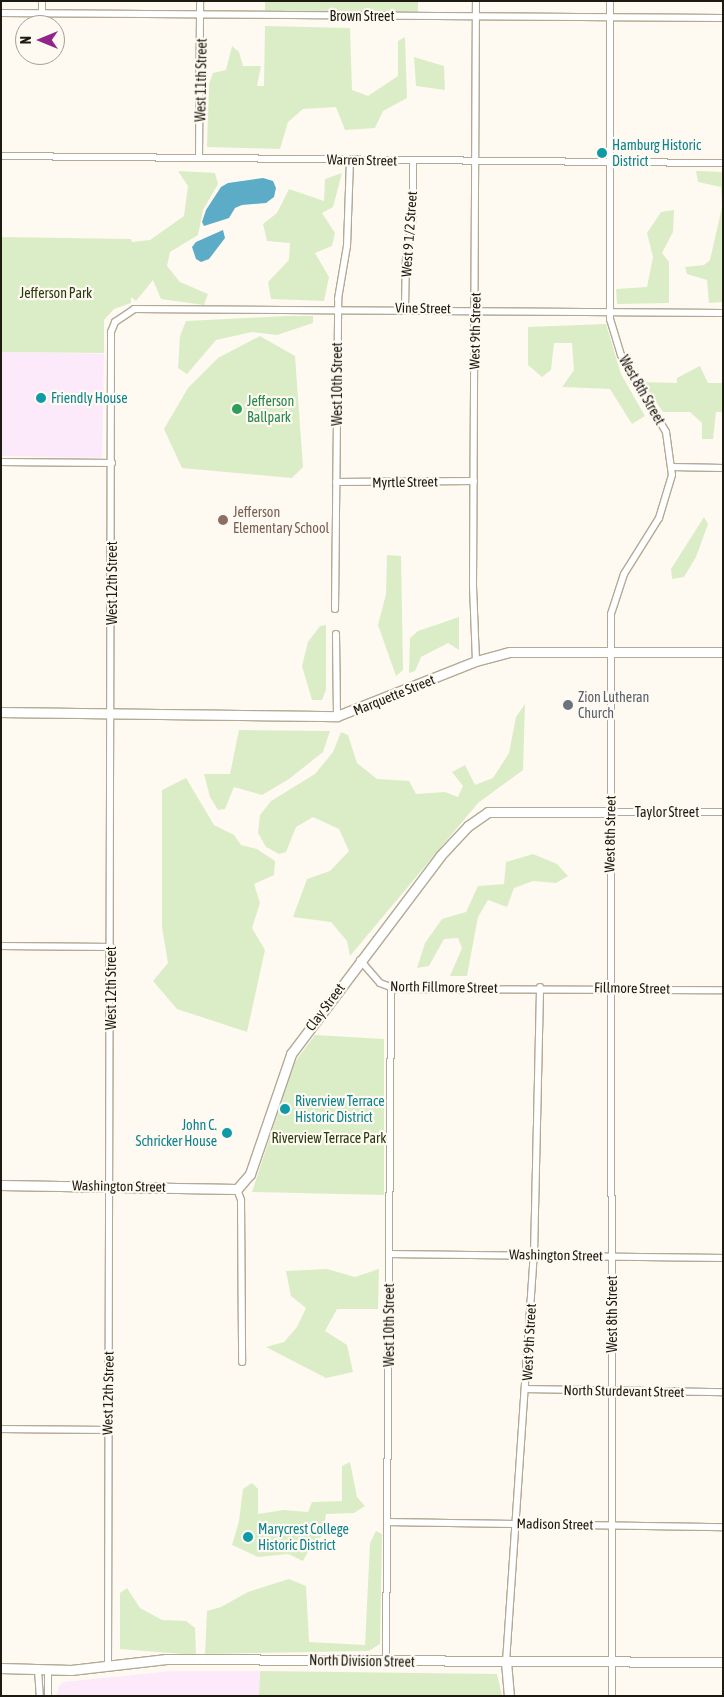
<!DOCTYPE html>
<style>
body{margin:0}
#map{position:relative;width:724px;height:1697px;overflow:hidden;background:#fefaf1;font-family:"Asap Condensed",sans-serif}
div>[style]{position:absolute}
.commercial>*{inset:0;background:#fceafb;transform-origin:0 0}
.green>*{inset:0;background:#dbedc7;transform-origin:0 0}
.water>*{inset:0;background:#5cacc7}
.roads{filter:drop-shadow(1px 0 #b3aa95) drop-shadow(-1px 0 #b3aa95) drop-shadow(0 1px #b3aa95) drop-shadow(0 -1px #b3aa95)}
.street>*{height:6px;margin:-3px;padding:0 3px;transform-origin:3px;border-radius:3px;background:#fff}
.secondary>*{height:9px;margin:-4.5px;padding:0 4.5px;transform-origin:4.5px;border-radius:4.5px;background:#fff}
.dots>*{width:14px;height:14px;translate:-50% -50%;box-sizing:border-box;border:2px solid #fefaf1;border-radius:50%}
span{translate:-50% -50%;white-space:nowrap;text-align:center;line-height:1.15;-webkit-text-stroke:4.5px #fefaf1;paint-order:stroke}
.street-label{font-size:14px;color:#1d1a12}
.culture-label{font-size:14px;color:#0d838f}
.left{translate:0 -50%;text-align:left}
.right{translate:-100% -50%;text-align:right}
.park-label{font-size:14px;color:#293a0d}
.leisure-label{font-size:14px;color:#27864d}
.education-label{font-size:14px;color:#785e54}
.worship-label{font-size:14px;color:#5b616d}
.frame{position:absolute;inset:0;border:2px solid #1d1a12;pointer-events:none}
.north{position:absolute;left:15px;top:15px;width:50px;height:50px;box-sizing:border-box;background:#fefaf1;border:1px solid #a4a098;border-radius:50%;rotate:270deg;font-size:14px;font-weight:700;line-height:20px;text-align:center;color:#1d1a12}
.north::after{content:'';display:block;margin:auto;width:18px;height:22px;background:#90268a;clip-path:polygon(50% 0,100% 100%,50% 72%,0 100%)}
</style>
<div id="map">
<div class="commercial">
<i style="left:1px;top:352px;width:103px;height:104px;rotate:1deg"></i>
<i style="clip-path:polygon(173px 1671px,260px 1671px,259px 1696px,56px 1696px,59px 1686px,64px 1682px)"></i>
</div>
<div class="green">
<i style="left:265px;top:1px;width:153px;height:11px"></i>
<i style="clip-path:polygon(265px 26px,350px 28px,352px 90px,368px 96px,398px 76px,398px 41px,405px 37px,407px 98px,383px 111px,375px 128px,345px 130px,336px 107px,303px 109px,288px 122px,280px 149px,207px 147px,209px 84px,213px 73px,226px 70px,232px 46px,239px 52px,243px 66px,261px 66px,257px 86px,264px 86px)"></i>
<i style="clip-path:polygon(414px 57px,444px 66px,445px 90px,416px 86px)"></i>
<i style="clip-path:polygon(178px 171px,215px 173px,218px 184px,203px 210px,198px 235px,170px 252px,167px 266px,180px 282px,208px 294px,204px 305px,161px 299px,153px 280px,136px 301px,131px 297px,131px 303px,114px 309px,104px 320px,104px 353px,1px 352px,1px 237px,131px 239px,132px 242px,150px 240px,184px 216px,188px 186px)"></i>
<i style="clip-path:polygon(696px 171px,723px 172px,723px 302px,709px 303px,707px 280px,687px 274px,685px 267px,704px 265px,710px 260px,722px 207px,721px 187px,698px 182px)"></i>
<i style="clip-path:polygon(342px 173px,333px 207px,322px 213px,335px 233px,332px 246px,315px 253px,329px 277px,324px 301px,271px 299px,268px 282px,289px 260px,290px 243px,267px 241px,263px 224px,277px 213px,289px 189px,324px 201px,325px 179px)"></i>
<i style="clip-path:polygon(674px 210px,673px 232px,662px 253px,669px 262px,669px 303px,617px 304px,616px 289px,647px 287px,653px 257px,647px 233px,661px 212px)"></i>
<i style="clip-path:polygon(287px 316px,313px 316px,313px 323px,277px 335px,252px 332px,216px 340px,187px 374px,178px 368px,180px 336px,186px 321px)"></i>
<i style="clip-path:polygon(606px 324px,621px 374px,645px 416px,632px 424px,610px 389px,562px 387px,574px 370px,572px 343px,554px 343px,551px 370px,542px 377px,528px 365px,528px 327px)"></i>
<i style="clip-path:polygon(260px 336px,295px 356px,303px 467px,292px 478px,182px 468px,164px 429px,188px 388px,218px 358px)"></i>
<i style="clip-path:polygon(700px 366px,708px 383px,723px 383px,723px 412px,716px 412px,713px 439px,702px 439px,702px 423px,690px 412px,663px 412px,642px 382px,677px 383px,677px 378px)"></i>
<i style="clip-path:polygon(704px 517px,708px 524px,696px 557px,684px 577px,672px 579px,671px 569px)"></i>
<i style="clip-path:polygon(387px 555px,401px 556px,403px 670px,396px 676px,378px 625px,386px 594px)"></i>
<i style="clip-path:polygon(459px 617px,459px 650px,448px 643px,421px 657px,415px 671px,409px 673px,410px 638px,418px 631px)"></i>
<i style="clip-path:polygon(326px 625px,326px 690px,322px 700px,312px 700px,302px 666px,308px 642px,320px 626px)"></i>
<i style="clip-path:polygon(525px 704px,523px 770px,478px 803px,350px 956px,347px 941px,331px 922px,293px 917px,307px 879px,330px 871px,349px 851px,339px 829px,313px 817px,296px 827px,286px 852px,279px 854px,266px 847px,258px 833px,260px 815px,271px 801px,315px 774px,333px 752px,341px 732px,348px 735px,357px 763px,377px 779px,409px 781px,416px 794px,445px 792px,458px 797px,463px 786px,452px 772px,465px 765px,475px 785px,493px 778px,509px 753px,516px 717px)"></i>
<i style="clip-path:polygon(239px 730px,330px 731px,323px 752px,289px 779px,262px 795px,234px 787px,225px 809px,218px 810px,210px 797px,204px 774px,230px 774px)"></i>
<i style="clip-path:polygon(186px 778px,214px 825px,234px 835px,241px 845px,257px 849px,275px 861px,274px 875px,254px 884px,260px 903px,252px 928px,265px 950px,247px 1032px,177px 1009px,153px 981px,168px 963px,162px 927px,162px 790px)"></i>
<i style="clip-path:polygon(533px 854px,557px 864px,568px 876px,556px 883px,533px 881px,514px 888px,507px 907px,488px 900px,478px 917px,467px 976px,450px 976px,462px 948px,458px 938px,444px 939px,429px 966px,417px 968px,425px 943px,442px 919px,466px 912px,478px 886px,504px 884px,506px 862px)"></i>
<i style="clip-path:polygon(315px 1035px,384px 1039px,384px 1195px,252px 1192px,294px 1063px)"></i>
<i style="clip-path:polygon(327px 1269px,355px 1277px,379px 1269px,378px 1309px,337px 1309px,325px 1331px,347px 1345px,353px 1372px,326px 1378px,266px 1347px,284px 1342px,297px 1327px,306px 1308px,291px 1296px,286px 1271px)"></i>
<i style="clip-path:polygon(350px 1462px,357px 1497px,365px 1506px,354px 1513px,326px 1514px,323px 1535px,311px 1546px,303px 1561px,288px 1554px,258px 1557px,232px 1545px,239px 1521px,243px 1489px,252px 1483px,258px 1489px,258px 1514px,284px 1510px,308px 1512px,312px 1502px,342px 1501px,342px 1466px)"></i>
<i style="clip-path:polygon(376px 1531px,382px 1534px,380px 1644px,369px 1651px,205px 1654px,207px 1611px,221px 1607px,248px 1592px,289px 1579px,306px 1586px,309px 1642px,365px 1645px,370px 1543px)"></i>
<i style="clip-path:polygon(127px 1588px,140px 1608px,162px 1620px,186px 1621px,195px 1628px,196px 1655px,120px 1649px,120px 1593px)"></i>
<i style="clip-path:polygon(260px 1671px,497px 1674px,502px 1696px,259px 1696px)"></i>
</div>
<div class="water">
<i style="clip-path:polygon(263px 178px,273px 181px,276px 188px,274px 197px,266px 203px,242px 205px,235px 208px,229px 218px,204px 226px,202px 222px,206px 210px,221px 187px,228px 183px)"></i>
<i style="clip-path:polygon(223px 230px,225px 238px,209px 259px,201px 262px,196px 259px,192px 247px,196px 242px)"></i>
</div>
<div class="roads">
<div class="street">
<i style="left:610px;top:1px;width:318px;rotate:90deg"></i>
<i style="left:610px;top:319px;width:38px;rotate:73deg"></i>
<i style="left:621px;top:355px;width:89px;rotate:59.7deg"></i>
<i style="left:666px;top:432px;width:43px;rotate:82.1deg"></i>
<i style="left:672px;top:475px;width:45px;rotate:106.8deg"></i>
<i style="left:659px;top:518px;width:66px;rotate:122deg"></i>
<i style="left:624px;top:574px;width:42px;rotate:108deg"></i>
<i style="left:611px;top:614px;width:1082px;rotate:89.95deg"></i>
<i style="left:1px;top:13px;width:722px;rotate:0.4deg"></i>
<i style="left:42px;top:13px;width:12px;rotate:-90deg"></i>
<i style="left:1px;top:156px;width:722px;rotate:0.56deg"></i>
<i style="left:199px;top:158px;width:157px;rotate:-89.6deg"></i>
<i style="left:405px;top:308px;width:51px;rotate:-88.9deg"></i>
<i style="left:406px;top:257px;width:40px;rotate:-80deg"></i>
<i style="left:413px;top:218px;width:58px;rotate:-90deg"></i>
<i style="left:1px;top:462px;width:111px;rotate:0.5deg"></i>
<i style="left:672px;top:467px;width:51px;rotate:1.1deg"></i>
<i style="left:336px;top:482px;width:138px;rotate:-0.4deg"></i>
<i style="left:335px;top:609px;width:310px;rotate:-89.4deg"></i>
<i style="left:338px;top:299px;width:54px;rotate:-80.4deg"></i>
<i style="left:347px;top:246px;width:86px;rotate:-88deg"></i>
<i style="left:336px;top:634px;width:82px;rotate:89.3deg"></i>
<i style="left:476px;top:661px;width:75px;rotate:-92.3deg"></i>
<i style="left:473px;top:586px;width:585px;rotate:-89.71deg"></i>
<i style="left:610px;top:812px;width:113px"></i>
<i style="left:1px;top:946px;width:110px;rotate:0.5deg"></i>
<i style="left:360px;top:960px;width:30px;rotate:49deg"></i>
<i style="left:380px;top:983px;width:17px;rotate:21deg"></i>
<i style="left:396px;top:989px;width:327px;rotate:0.2deg"></i>
<i style="left:237px;top:1189px;width:12px;rotate:70deg"></i>
<i style="left:241px;top:1200px;width:162px;rotate:89.6deg"></i>
<i style="left:389px;top:1254px;width:334px;rotate:0.7deg"></i>
<i style="left:526px;top:1389px;width:197px;rotate:0.9deg"></i>
<i style="left:1px;top:1429px;width:106px;rotate:0.5deg"></i>
<i style="left:388px;top:1522px;width:335px;rotate:0.9deg"></i>
<i style="left:386px;top:1661px;width:673px;rotate:-89.57deg"></i>
<i style="left:506px;top:1662px;width:408px;rotate:-86.1deg"></i>
<i style="left:534px;top:1255px;width:268px;rotate:-88.7deg"></i>
<i style="left:108px;top:1666px;width:1334px;rotate:-89.87deg"></i>
<i style="left:111px;top:332px;width:11px;rotate:-68deg"></i>
<i style="left:115px;top:322px;width:23px;rotate:-34deg"></i>
<i style="left:134px;top:309px;width:589px;rotate:0.39deg"></i>
<i style="left:38px;top:1670px;width:26px;rotate:86deg"></i>
<i style="left:48px;top:1670px;width:26px;rotate:90deg"></i>
</div>
<div class="secondary">
<i style="left:1px;top:712px;width:336px;rotate:0.7deg"></i>
<i style="left:337px;top:716px;width:149px;rotate:-21.6deg"></i>
<i style="left:476px;top:661px;width:35px;rotate:-15deg"></i>
<i style="left:510px;top:652px;width:213px"></i>
<i style="left:1px;top:1185px;width:236px;rotate:1deg"></i>
<i style="left:237px;top:1189px;width:20px;rotate:-49deg"></i>
<i style="left:250px;top:1174px;width:127px;rotate:-71.1deg"></i>
<i style="left:291px;top:1054px;width:248px;rotate:-53deg"></i>
<i style="left:440px;top:856px;width:41px;rotate:-47deg"></i>
<i style="left:468px;top:826px;width:24px;rotate:-35deg"></i>
<i style="left:488px;top:812px;width:122px"></i>
<i style="left:506px;top:1662px;width:34px;rotate:85deg"></i>
<i style="left:1px;top:1668px;width:70px;rotate:1.6deg"></i>
<i style="left:71px;top:1670px;width:96px;rotate:-6.6deg"></i>
<i style="left:166px;top:1659px;width:557px;rotate:0.31deg"></i>
</div>
</div>
<div class="dots">
<i style="left:602px;top:153px;background:#0f9aa8"></i>
<i style="left:41px;top:398px;background:#0f9aa8"></i>
<i style="left:237px;top:409px;background:#2e9e5b"></i>
<i style="left:223px;top:520px;background:#8d6e63"></i>
<i style="left:568px;top:705px;background:#6b7280"></i>
<i style="left:285px;top:1109px;background:#0f9aa8"></i>
<i style="left:227px;top:1133px;background:#0f9aa8"></i>
<i style="left:248px;top:1537px;background:#0f9aa8"></i>
</div>
<div class="street-label">
<span style="left:362px;top:16px">Brown Street</span>
<span style="left:201px;top:80px;rotate:-89deg">West 11th Street</span>
<span style="left:362px;top:160px;rotate:1deg">Warren Street</span>
<span style="left:409px;top:234px;rotate:-86deg">West 9 1/2 Street</span>
<span style="left:423px;top:308px;rotate:1deg">Vine Street</span>
<span style="left:475px;top:331px;rotate:-89deg">West 9th Street</span>
<span style="left:337px;top:384px;rotate:-90deg">West 10th Street</span>
<span style="left:642px;top:390px;rotate:60deg">West 8th Street</span>
<span style="left:405px;top:482px;rotate:-1deg">Myrtle Street</span>
<span style="left:112px;top:583px;rotate:-90deg">West 12th Street</span>
<span style="left:394px;top:695px;rotate:-22deg">Marquette Street</span>
<span style="left:667px;top:812px">Taylor Street</span>
<span style="left:610px;top:834px;rotate:-89deg">West 8th Street</span>
<span style="left:444px;top:987px;rotate:1deg">North Fillmore Street</span>
<span style="left:111px;top:988px;rotate:-90deg">West 12th Street</span>
<span style="left:632px;top:988px;rotate:1deg">Fillmore Street</span>
<span style="left:325px;top:1007px;rotate:-53deg">Clay Street</span>
<span style="left:119px;top:1186px;rotate:1deg">Washington Street</span>
<span style="left:556px;top:1255px;rotate:1deg">Washington Street</span>
<span style="left:612px;top:1314px;rotate:-90deg">West 8th Street</span>
<span style="left:389px;top:1325px;rotate:-90deg">West 10th Street</span>
<span style="left:529px;top:1342px;rotate:-87deg">West 9th Street</span>
<span style="left:624px;top:1391px;rotate:1deg">North Sturdevant Street</span>
<span style="left:108px;top:1393px;rotate:-89deg">West 12th Street</span>
<span style="left:555px;top:1524px;rotate:1deg">Madison Street</span>
<span style="left:362px;top:1661px;rotate:1deg">North Division Street</span>
</div>
<div class="culture-label">
<span class="left" style="left:612px;top:153px">Hamburg Historic<br>District</span>
<span class="left" style="left:51px;top:398px">Friendly House</span>
<span class="left" style="left:295px;top:1109px">Riverview Terrace<br>Historic District</span>
<span class="right" style="left:217px;top:1133px">John C.<br>Schricker House</span>
<span class="left" style="left:258px;top:1537px">Marycrest College<br>Historic District</span>
</div>
<div class="park-label">
<span style="left:56px;top:293px">Jefferson Park</span>
<span style="left:329px;top:1138px">Riverview Terrace Park</span>
</div>
<div class="leisure-label">
<span class="left" style="left:247px;top:409px">Jefferson<br>Ballpark</span>
</div>
<div class="education-label">
<span class="left" style="left:233px;top:520px">Jefferson<br>Elementary School</span>
</div>
<div class="worship-label">
<span class="left" style="left:578px;top:705px">Zion Lutheran<br>Church</span>
</div>
<div class="frame"></div>
<div class="north">N</div>
</div>
